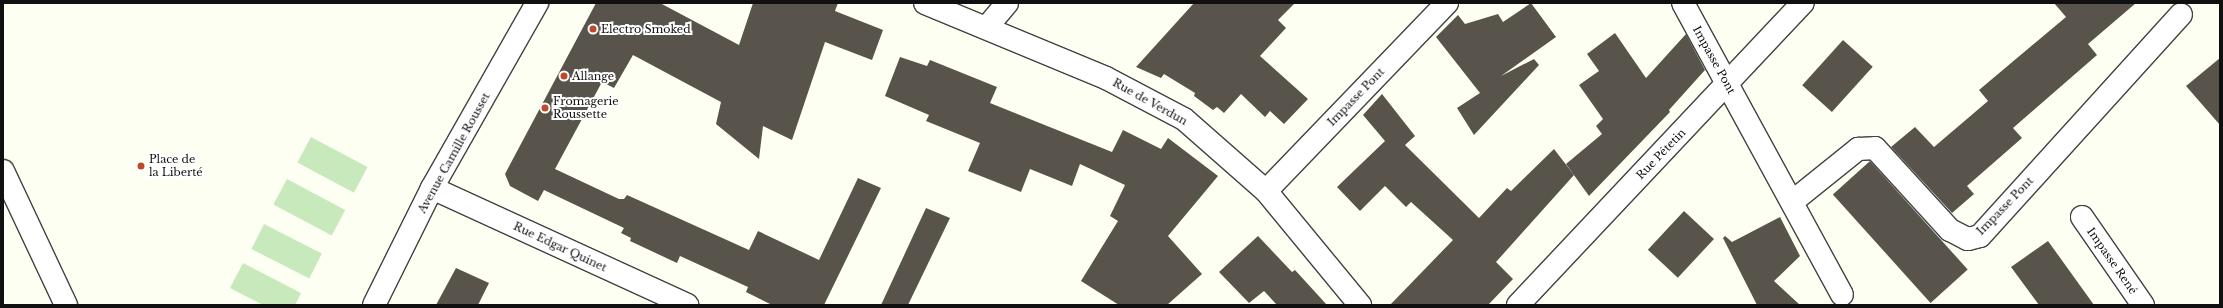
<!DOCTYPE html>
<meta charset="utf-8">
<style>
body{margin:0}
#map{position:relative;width:2223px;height:308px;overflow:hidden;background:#fefff3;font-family:"Libre Baskerville",serif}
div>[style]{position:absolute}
.green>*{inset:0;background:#c8e9bc;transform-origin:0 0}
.building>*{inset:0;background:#58544c;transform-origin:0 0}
.roads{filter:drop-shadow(1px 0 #434343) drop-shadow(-1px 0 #434343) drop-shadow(0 1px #434343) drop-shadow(0 -1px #434343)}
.minor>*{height:22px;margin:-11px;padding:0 11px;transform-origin:11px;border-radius:11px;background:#fff}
.dots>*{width:11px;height:11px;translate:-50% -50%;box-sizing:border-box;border:2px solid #fff;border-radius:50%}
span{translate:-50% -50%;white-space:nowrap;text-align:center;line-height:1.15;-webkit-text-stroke:4px #fff;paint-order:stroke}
.poi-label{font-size:11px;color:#101010}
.left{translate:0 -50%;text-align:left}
.street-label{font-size:11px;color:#101010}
.frame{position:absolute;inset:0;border:4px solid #101010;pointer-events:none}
</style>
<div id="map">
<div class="green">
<i style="left:311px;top:137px;width:64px;height:29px;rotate:28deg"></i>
<i style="left:287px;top:179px;width:66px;height:29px;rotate:28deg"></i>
<i style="left:264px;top:224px;width:65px;height:28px;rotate:27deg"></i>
<i style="clip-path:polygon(243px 263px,301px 293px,295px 305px,263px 305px,230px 288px)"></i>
</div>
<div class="building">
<i style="clip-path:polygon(596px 3px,660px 3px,739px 45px,753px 3px,838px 3px,835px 11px,883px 30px,872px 60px,825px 42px,792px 140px,763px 126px,759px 159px,716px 124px,721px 102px,633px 55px,614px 88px,602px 82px,555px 169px,619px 199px,624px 199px,627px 195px,749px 250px,758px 231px,819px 260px,858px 178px,881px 188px,824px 305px,772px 305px,746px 292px,748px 287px,680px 256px,677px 263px,630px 241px,631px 238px,621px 233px,624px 228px,544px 190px,538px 201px,510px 186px,505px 174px)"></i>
<i style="clip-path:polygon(1194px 3px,1295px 3px,1278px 20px,1286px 28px,1260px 56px,1308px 99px,1284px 124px,1270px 111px,1265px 117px,1241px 94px,1224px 113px,1217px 107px,1213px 110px,1194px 96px,1195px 93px,1164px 74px,1161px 78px,1136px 67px)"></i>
<i style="clip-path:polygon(1531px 3px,1556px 37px,1501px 76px,1534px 59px,1539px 65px,1474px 135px,1457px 108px,1480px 93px,1436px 37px,1458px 15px,1465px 24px,1498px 14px,1503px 22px)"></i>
<i style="clip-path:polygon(2054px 3px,2136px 3px,2088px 44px,2097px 55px,2013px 128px,2022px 138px,1967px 186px,1974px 194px,1952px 213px,1891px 147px,1915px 127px,1934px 147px,1988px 101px,1979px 90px,2066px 17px)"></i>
<i style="clip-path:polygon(1615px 33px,1646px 78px,1686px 34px,1705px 70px,1669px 110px,1670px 112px,1589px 196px,1566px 164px,1602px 134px,1596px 126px,1603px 119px,1579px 85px,1599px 71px,1587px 54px)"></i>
<i style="left:1843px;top:40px;width:40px;height:61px;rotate:42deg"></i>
<i style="clip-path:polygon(900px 57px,927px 66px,930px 60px,997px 87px,990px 103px,1112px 152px,1123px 130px,1161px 149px,1168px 138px,1218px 176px,1168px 236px,1202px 274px,1167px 305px,1119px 305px,1081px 281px,1118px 221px,1110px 216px,1125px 185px,1080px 164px,1072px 186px,1030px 169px,1021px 192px,968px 171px,980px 143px,926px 121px,929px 115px,885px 96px)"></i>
<i style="clip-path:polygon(2220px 58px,2220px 125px,2186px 86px)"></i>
<i style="clip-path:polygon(1382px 94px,1415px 136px,1405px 145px,1479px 218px,1507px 188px,1511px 191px,1554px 149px,1574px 175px,1496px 262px,1513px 279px,1488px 305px,1390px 305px,1453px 240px,1411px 202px,1406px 207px,1385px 186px,1360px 211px,1337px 187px,1385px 141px,1363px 115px)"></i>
<i style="left:1870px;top:161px;width:146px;height:50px;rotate:48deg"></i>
<i style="clip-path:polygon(926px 208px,950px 218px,908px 305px,881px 305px)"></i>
<i style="left:1684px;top:211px;width:41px;height:53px;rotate:43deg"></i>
<i style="clip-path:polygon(1780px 217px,1800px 256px,1774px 281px,1800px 305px,1757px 305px,1723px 238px,1725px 236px,1732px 242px)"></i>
<i style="clip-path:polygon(1258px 236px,1292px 272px,1295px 270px,1327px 305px,1277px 305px,1264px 291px,1249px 303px,1219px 272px)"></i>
<i style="clip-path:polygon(2048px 241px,2094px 305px,2039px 305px,2011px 267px)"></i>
<i style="clip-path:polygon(456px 268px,489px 283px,478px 305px,436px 305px)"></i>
</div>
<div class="roads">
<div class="minor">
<i style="left:925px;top:3px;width:196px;rotate:22.5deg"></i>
<i style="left:1106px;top:78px;width:88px;rotate:27.7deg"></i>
<i style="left:1184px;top:119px;width:109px;rotate:41.3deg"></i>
<i style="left:1266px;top:191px;width:148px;rotate:50.5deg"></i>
<i style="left:1683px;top:3px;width:332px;rotate:61.4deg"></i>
<i style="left:987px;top:27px;width:31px;rotate:-50deg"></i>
<i style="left:3px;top:171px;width:148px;rotate:64.8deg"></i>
<i style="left:432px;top:188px;width:281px;rotate:24.6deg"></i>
<i style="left:1266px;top:191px;width:261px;rotate:-46.1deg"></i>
<i style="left:1792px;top:202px;width:85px;rotate:-38.8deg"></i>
<i style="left:1858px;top:149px;width:17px;rotate:-3deg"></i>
<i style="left:1875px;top:148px;width:111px;rotate:47.6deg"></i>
<i style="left:1950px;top:230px;width:20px;rotate:27deg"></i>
<i style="left:1968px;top:239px;width:12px;rotate:-14deg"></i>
<i style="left:1980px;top:236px;width:299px;rotate:-47.8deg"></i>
<i style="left:2082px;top:217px;width:107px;rotate:55.3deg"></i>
<i style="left:374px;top:305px;width:131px;rotate:-63.6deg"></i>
<i style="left:432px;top:188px;width:213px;rotate:-60.4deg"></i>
<i style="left:1518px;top:305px;width:415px;rotate:-46.7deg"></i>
</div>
</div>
<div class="dots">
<i style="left:593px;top:29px;background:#be482a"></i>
<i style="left:564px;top:76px;background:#be482a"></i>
<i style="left:545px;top:108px;background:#be482a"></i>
<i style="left:141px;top:166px;background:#be482a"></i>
</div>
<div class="poi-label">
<span class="left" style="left:601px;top:29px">Electro Smoked</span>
<span class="left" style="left:572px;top:76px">Allange</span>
<span class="left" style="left:553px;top:108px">Fromagerie<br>Roussette</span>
<span class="left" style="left:149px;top:166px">Place de<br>la Liberté</span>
</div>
<div class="street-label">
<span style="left:1714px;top:60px;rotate:61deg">Impasse Pont</span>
<span style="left:1356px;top:97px;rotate:-46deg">Impasse Pont</span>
<span style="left:1150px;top:102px;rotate:29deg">Rue de Verdun</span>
<span style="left:454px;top:153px;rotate:-61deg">Avenue Camille Rousset</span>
<span style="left:1661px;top:154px;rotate:-46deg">Rue Pétetin</span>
<span style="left:2005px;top:206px;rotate:-46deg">Impasse Pont</span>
<span style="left:560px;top:247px;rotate:25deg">Rue Edgar Quinet</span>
<span style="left:2112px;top:261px;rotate:55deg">Impasse René</span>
</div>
<div class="frame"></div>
</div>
